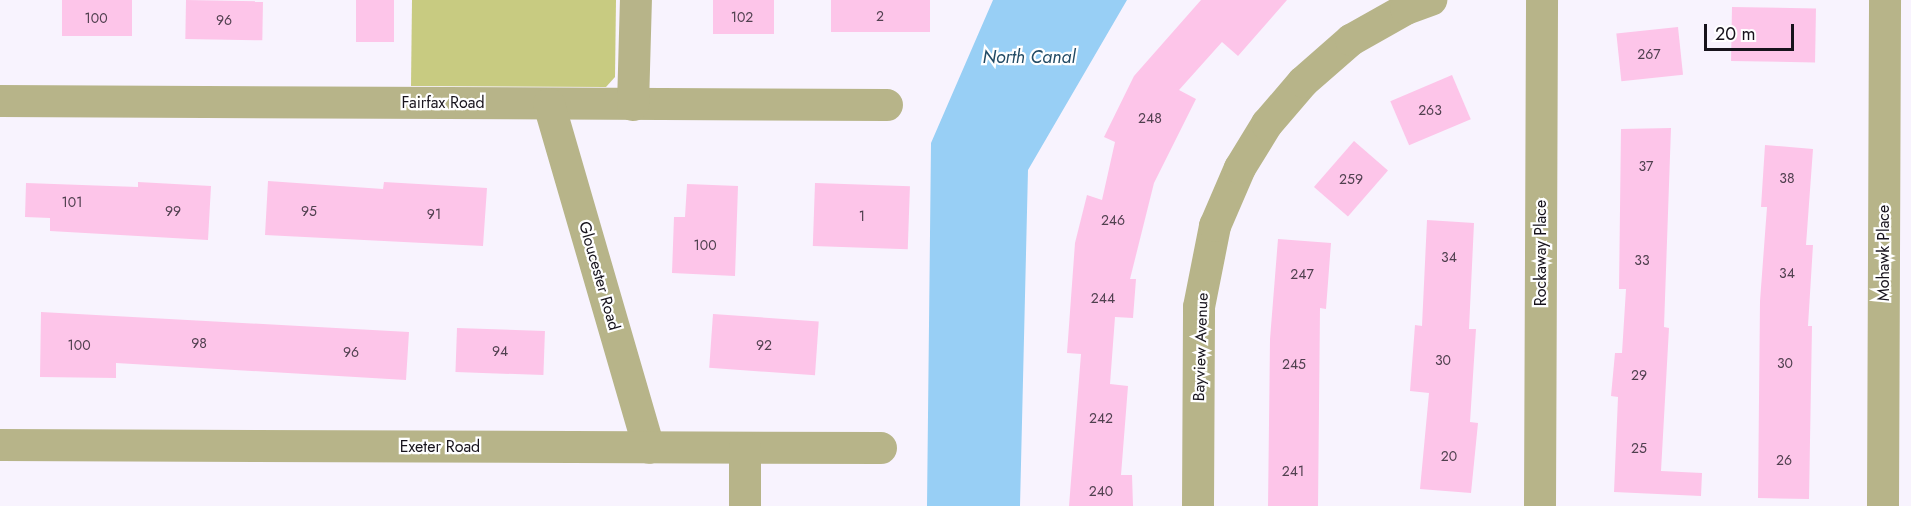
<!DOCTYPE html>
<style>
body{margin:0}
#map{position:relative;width:1911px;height:506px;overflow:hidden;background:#f8f3fe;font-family:Jost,sans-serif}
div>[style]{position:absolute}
.green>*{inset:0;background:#c8cb81}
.water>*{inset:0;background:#98cff5}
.building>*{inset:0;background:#fdc5e9;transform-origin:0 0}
.minor>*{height:32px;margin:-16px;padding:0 16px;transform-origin:16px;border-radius:16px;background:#b7b489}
span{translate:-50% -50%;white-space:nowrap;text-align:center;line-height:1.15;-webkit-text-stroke:4.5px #fff;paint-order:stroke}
.number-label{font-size:14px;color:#50404f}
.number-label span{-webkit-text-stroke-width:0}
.street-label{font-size:16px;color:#17131c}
.water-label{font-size:18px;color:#224b65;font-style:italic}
.scale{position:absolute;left:1704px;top:24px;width:90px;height:27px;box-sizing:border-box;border:3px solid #17131c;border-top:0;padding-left:8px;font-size:18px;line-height:21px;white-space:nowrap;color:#17131c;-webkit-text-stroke:4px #fff;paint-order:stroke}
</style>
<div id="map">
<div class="green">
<i style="clip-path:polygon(412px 0,616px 0,615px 77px,606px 87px,411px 86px)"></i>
</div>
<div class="water">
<i style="clip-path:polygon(993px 0,1127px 0,1028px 170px,1020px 506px,927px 506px,931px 143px)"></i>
</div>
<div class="building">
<i style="left:62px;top:0;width:70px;height:36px"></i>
<i style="left:186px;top:0;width:77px;height:39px;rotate:1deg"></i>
<i style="left:356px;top:0;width:38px;height:42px"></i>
<i style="left:713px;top:0;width:61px;height:34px"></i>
<i style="left:831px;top:0;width:99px;height:32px"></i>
<i style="clip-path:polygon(1201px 0,1287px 0,1238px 56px,1222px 42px,1179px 90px,1196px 99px,1154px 183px,1130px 279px,1136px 279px,1133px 318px,1115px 317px,1110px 384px,1128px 386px,1121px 475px,1132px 475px,1133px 506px,1069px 506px,1081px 354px,1067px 353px,1075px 243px,1087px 195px,1102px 200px,1115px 142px,1104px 137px,1134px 76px)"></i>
<i style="left:1732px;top:7px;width:84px;height:54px;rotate:1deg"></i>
<i style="left:1678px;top:27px;width:48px;height:62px;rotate:84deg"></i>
<i style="left:1452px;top:75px;width:48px;height:67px;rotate:67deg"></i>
<i style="clip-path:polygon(1671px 128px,1664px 327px,1669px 328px,1661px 471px,1702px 473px,1701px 496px,1614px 492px,1618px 397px,1611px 396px,1615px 353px,1622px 353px,1626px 289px,1619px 289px,1621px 129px)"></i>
<i style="left:1354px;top:141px;width:45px;height:61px;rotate:41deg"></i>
<i style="clip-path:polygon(1765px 145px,1813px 149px,1806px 245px,1813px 245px,1808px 326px,1812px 326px,1809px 499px,1758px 498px,1760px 301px,1767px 207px,1761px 207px)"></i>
<i style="clip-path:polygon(268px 181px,383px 189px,384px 182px,487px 188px,483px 246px,265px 235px)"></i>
<i style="clip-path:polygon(138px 182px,211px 186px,208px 240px,50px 231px,50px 218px,25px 217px,26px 183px,138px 187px)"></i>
<i style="left:815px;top:183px;width:95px;height:63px;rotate:2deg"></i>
<i style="clip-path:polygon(687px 184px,738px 186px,735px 276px,672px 273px,674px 217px,685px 217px)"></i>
<i style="clip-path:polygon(1427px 220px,1474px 223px,1469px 329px,1476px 329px,1470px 422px,1478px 423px,1471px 493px,1420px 489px,1429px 393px,1410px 391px,1415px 325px,1422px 326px)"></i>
<i style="clip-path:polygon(1278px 239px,1331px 243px,1326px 309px,1320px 308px,1318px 506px,1268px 506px,1270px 339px)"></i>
<i style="clip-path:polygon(41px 312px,409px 332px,406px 380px,116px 363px,116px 378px,40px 377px)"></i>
<i style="left:713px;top:314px;width:106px;height:54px;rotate:4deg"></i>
<i style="left:457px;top:328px;width:88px;height:44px;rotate:2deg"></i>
</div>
<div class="minor">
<i style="left:0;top:101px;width:887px;rotate:0.26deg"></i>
<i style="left:549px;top:104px;width:358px;rotate:73.8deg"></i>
<i style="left:633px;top:105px;width:105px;rotate:-88.4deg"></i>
<i style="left:0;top:445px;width:881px;rotate:0.2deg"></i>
<i style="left:745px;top:448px;width:58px;rotate:90deg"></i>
<i style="left:1198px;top:506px;width:199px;rotate:-89.7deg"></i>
<i style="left:1199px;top:307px;width:83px;rotate:-78.8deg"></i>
<i style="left:1215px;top:226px;width:63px;rotate:-66.7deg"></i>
<i style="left:1240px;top:168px;width:52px;rotate:-58.5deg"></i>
<i style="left:1267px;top:124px;width:55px;rotate:-49.4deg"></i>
<i style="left:1303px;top:82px;width:64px;rotate:-41.2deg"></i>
<i style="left:1351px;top:40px;width:63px;rotate:-29.4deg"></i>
<i style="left:1406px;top:9px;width:27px;rotate:-20deg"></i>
<i style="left:1540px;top:506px;width:506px;rotate:-89.77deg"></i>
<i style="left:1883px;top:506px;width:506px;rotate:-89.77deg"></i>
</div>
<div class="number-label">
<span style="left:880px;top:16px">2</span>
<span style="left:742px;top:17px">102</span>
<span style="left:96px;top:18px">100</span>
<span style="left:224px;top:20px">96</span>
<span style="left:1649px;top:54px">267</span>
<span style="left:1430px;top:110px">263</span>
<span style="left:1150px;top:118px">248</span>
<span style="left:1646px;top:166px">37</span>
<span style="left:1787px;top:178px">38</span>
<span style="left:1351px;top:179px">259</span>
<span style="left:72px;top:202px">101</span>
<span style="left:173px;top:211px">99</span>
<span style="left:309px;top:211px">95</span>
<span style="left:434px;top:214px">91</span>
<span style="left:862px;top:216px">1</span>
<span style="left:1113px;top:220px">246</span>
<span style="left:705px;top:245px">100</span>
<span style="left:1449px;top:257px">34</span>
<span style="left:1642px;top:260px">33</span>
<span style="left:1787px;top:273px">34</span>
<span style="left:1302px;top:274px">247</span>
<span style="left:1103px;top:298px">244</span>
<span style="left:199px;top:343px">98</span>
<span style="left:79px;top:345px">100</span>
<span style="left:764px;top:345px">92</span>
<span style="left:500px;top:351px">94</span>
<span style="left:351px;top:352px">96</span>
<span style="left:1443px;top:360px">30</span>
<span style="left:1785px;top:363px">30</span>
<span style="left:1294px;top:364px">245</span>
<span style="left:1639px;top:375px">29</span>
<span style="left:1101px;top:418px">242</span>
<span style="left:1639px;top:448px">25</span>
<span style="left:1449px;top:456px">20</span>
<span style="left:1784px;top:460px">26</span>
<span style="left:1293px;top:471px">241</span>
<span style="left:1101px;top:491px">240</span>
</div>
<div class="street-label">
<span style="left:443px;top:103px">Fairfax Road</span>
<span style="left:1541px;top:253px;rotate:-90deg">Rockaway Place</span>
<span style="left:1884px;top:253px;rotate:-90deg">Mohawk Place</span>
<span style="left:599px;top:276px;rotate:74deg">Gloucester Road</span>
<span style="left:1201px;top:347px;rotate:-88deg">Bayview Avenue</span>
<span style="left:440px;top:447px">Exeter Road</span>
</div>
<div class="water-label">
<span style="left:1029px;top:57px">North Canal</span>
</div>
<div class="scale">20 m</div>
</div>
